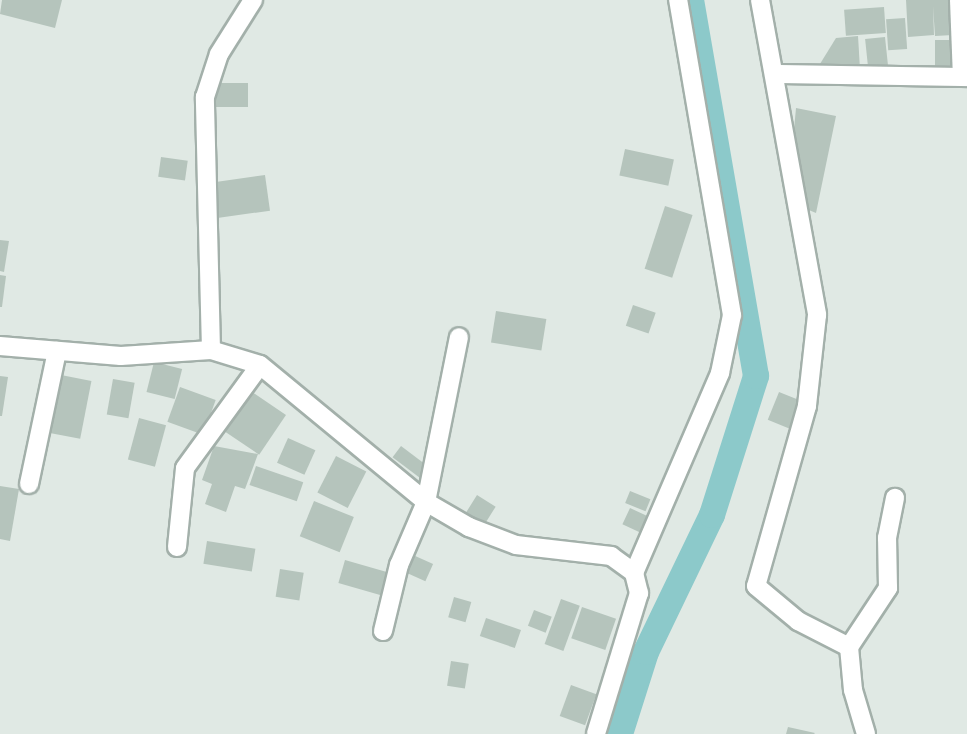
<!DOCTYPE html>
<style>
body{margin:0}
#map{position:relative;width:967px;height:734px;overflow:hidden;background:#e0e9e4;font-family:Ubuntu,sans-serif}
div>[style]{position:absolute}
.canal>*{height:26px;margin:-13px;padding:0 13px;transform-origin:13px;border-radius:13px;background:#8cc9ca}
.building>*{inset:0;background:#b5c4bc;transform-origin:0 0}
.roads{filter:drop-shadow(2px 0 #a3b0aa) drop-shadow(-2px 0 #a3b0aa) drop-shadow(0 2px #a3b0aa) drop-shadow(0 -2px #a3b0aa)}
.minor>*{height:18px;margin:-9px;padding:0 9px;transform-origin:9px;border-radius:9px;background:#fff}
span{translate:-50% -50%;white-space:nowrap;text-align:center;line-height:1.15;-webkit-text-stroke:4.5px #f0f6f2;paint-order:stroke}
</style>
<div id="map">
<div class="canal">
<i style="left:620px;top:734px;width:86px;rotate:-72.4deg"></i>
<i style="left:646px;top:652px;width:152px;rotate:-64.3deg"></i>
<i style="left:712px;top:515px;width:146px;rotate:-72.4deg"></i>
<i style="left:756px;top:376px;width:382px;rotate:-99.8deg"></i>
</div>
<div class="building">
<i style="clip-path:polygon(2px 0,62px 0,55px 28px,0 14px)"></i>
<i style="clip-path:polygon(906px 0,951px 0,953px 35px,935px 36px,933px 6px,934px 35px,908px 37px)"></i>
<i style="left:884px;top:7px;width:26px;height:40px;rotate:86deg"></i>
<i style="left:905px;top:18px;width:31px;height:19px;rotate:86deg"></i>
<i style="clip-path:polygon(858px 36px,860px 69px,815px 72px,836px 38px)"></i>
<i style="left:885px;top:37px;width:30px;height:20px;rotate:84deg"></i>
<i style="left:935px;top:40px;width:24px;height:35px"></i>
<i style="left:211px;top:83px;width:37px;height:24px"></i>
<i style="clip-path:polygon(796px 108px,836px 116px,816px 213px,804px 208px,792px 151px)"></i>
<i style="left:625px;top:149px;width:50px;height:27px;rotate:12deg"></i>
<i style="left:161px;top:157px;width:27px;height:20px;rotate:8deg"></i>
<i style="left:265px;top:175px;width:36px;height:55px;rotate:82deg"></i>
<i style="left:665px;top:206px;width:29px;height:66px;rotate:18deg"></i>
<i style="clip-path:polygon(0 240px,9px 241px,4px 272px,0 271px)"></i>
<i style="clip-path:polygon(0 275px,6px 276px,2px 307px,0 307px)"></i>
<i style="left:633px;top:305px;width:24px;height:22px;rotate:19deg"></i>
<i style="left:496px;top:311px;width:51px;height:32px;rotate:9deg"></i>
<i style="left:154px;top:362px;width:29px;height:31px;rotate:14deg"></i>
<i style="left:61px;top:375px;width:31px;height:59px;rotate:11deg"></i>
<i style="clip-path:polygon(0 376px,8px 377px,2px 416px,0 416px)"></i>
<i style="left:113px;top:379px;width:22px;height:36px;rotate:10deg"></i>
<i style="left:180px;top:387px;width:38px;height:37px;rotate:20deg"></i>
<i style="left:252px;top:392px;width:41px;height:48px;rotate:34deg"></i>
<i style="left:779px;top:392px;width:27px;height:30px;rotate:22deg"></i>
<i style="left:139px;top:418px;width:28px;height:43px;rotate:15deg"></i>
<i style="left:288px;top:438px;width:30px;height:27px;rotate:24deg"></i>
<i style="clip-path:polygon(214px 446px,258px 454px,245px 489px,235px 486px,226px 512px,205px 504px,212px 484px,202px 480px)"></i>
<i style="left:401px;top:446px;width:34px;height:14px;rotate:37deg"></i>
<i style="left:336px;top:456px;width:34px;height:41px;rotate:27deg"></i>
<i style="left:256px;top:466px;width:50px;height:20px;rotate:19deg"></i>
<i style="clip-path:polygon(0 486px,19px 489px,10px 541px,0 539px)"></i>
<i style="left:630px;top:491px;width:22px;height:13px;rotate:22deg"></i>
<i style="left:477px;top:495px;width:22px;height:22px;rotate:32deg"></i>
<i style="left:314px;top:501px;width:43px;height:38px;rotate:22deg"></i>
<i style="left:630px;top:508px;width:19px;height:18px;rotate:25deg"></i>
<i style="left:207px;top:541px;width:49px;height:23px;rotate:9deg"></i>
<i style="left:413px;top:555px;width:22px;height:19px;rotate:24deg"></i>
<i style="left:345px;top:560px;width:47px;height:24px;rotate:16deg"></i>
<i style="left:280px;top:569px;width:24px;height:28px;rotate:9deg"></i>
<i style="left:454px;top:597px;width:18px;height:21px;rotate:16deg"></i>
<i style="left:561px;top:599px;width:20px;height:48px;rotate:20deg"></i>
<i style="left:582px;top:607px;width:36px;height:33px;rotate:19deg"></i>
<i style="left:534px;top:610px;width:19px;height:17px;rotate:21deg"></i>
<i style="left:486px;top:618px;width:37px;height:19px;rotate:19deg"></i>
<i style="left:451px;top:661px;width:18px;height:25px;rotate:9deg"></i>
<i style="left:571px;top:685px;width:27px;height:33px;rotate:20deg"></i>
<i style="clip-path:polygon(788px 727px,815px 733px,814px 734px,786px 734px)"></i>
</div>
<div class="roads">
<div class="minor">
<i style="left:760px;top:0;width:320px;rotate:79.7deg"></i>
<i style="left:817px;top:315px;width:92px;rotate:96.3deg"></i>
<i style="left:807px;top:406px;width:187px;rotate:105.8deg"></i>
<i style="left:756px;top:586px;width:55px;rotate:39.8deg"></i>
<i style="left:798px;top:621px;width:57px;rotate:27deg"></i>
<i style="left:849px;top:647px;width:43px;rotate:84.7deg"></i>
<i style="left:853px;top:690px;width:46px;rotate:73.5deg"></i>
<i style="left:959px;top:0;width:77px;rotate:87.8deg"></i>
<i style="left:774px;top:74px;width:193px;rotate:0.9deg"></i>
<i style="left:0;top:346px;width:121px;rotate:4.7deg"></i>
<i style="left:121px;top:356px;width:90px;rotate:-3.8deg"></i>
<i style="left:211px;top:350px;width:51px;rotate:17deg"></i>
<i style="left:260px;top:365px;width:215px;rotate:39.5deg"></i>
<i style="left:426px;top:502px;width:50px;rotate:30.2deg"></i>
<i style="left:469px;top:527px;width:50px;rotate:21deg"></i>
<i style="left:516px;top:545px;width:96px;rotate:6.6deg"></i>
<i style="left:611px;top:556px;width:29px;rotate:36deg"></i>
<i style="left:634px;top:573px;width:21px;rotate:76deg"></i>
<i style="left:639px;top:593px;width:147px;rotate:107deg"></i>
<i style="left:211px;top:350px;width:253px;rotate:-91.4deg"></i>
<i style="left:205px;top:97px;width:45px;rotate:-72deg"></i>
<i style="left:219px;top:54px;width:64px;rotate:-57.8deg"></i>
<i style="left:29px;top:484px;width:136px;rotate:-78.1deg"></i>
<i style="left:177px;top:547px;width:79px;rotate:-84.2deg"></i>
<i style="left:185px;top:468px;width:127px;rotate:-53.9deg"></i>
<i style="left:634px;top:573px;width:218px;rotate:-66.7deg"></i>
<i style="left:720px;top:373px;width:59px;rotate:-78.3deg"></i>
<i style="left:732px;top:315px;width:320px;rotate:-99.7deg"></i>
<i style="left:383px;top:631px;width:68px;rotate:-76.4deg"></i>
<i style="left:399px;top:565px;width:69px;rotate:-66.8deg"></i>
<i style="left:426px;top:502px;width:168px;rotate:-78.7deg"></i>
<i style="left:849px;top:647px;width:71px;rotate:-56.5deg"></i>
<i style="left:888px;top:588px;width:50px;rotate:-91.1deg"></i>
<i style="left:887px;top:538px;width:41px;rotate:-78.7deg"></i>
</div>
</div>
</div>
